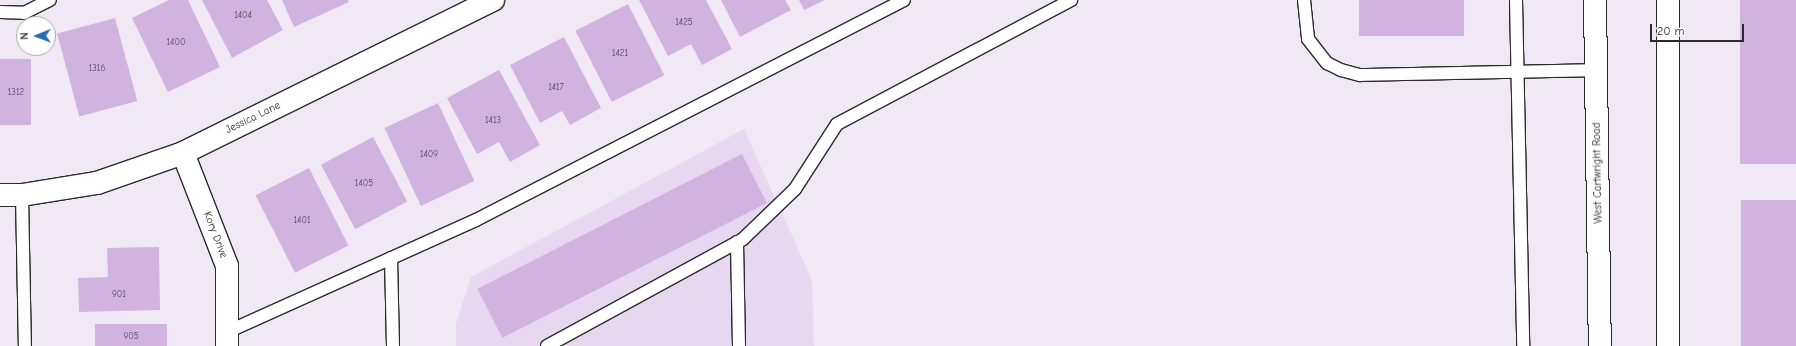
<!DOCTYPE html>
<style>
body{margin:0}
#map{position:relative;width:1796px;height:346px;overflow:hidden;background:#f1e8f6;font-family:"Comic Neue",sans-serif}
div>[style]{position:absolute}
.built>*{inset:0;background:#e7d8ef}
.building>*{inset:0;background:#d1b3e0;transform-origin:0 0}
.roads{filter:drop-shadow(1px 0 #2b2b2b) drop-shadow(-1px 0 #2b2b2b) drop-shadow(0 1px #2b2b2b) drop-shadow(0 -1px #2b2b2b)}
.service>*{height:12px;margin:-6px;padding:0 6px;transform-origin:6px;border-radius:6px;background:#fff}
.minor>*{height:22px;margin:-11px;padding:0 11px;transform-origin:11px;border-radius:11px;background:#fff}
.secondary>*{height:22px;margin:-11px;padding:0 11px;transform-origin:11px;border-radius:11px;background:#fff}
span{translate:-50% -50%;white-space:nowrap;text-align:center;line-height:1.15;-webkit-text-stroke:3px #fff;paint-order:stroke}
.number-label{font-size:9px;color:#544d58}
.number-label span{-webkit-text-stroke-width:0}
.street-label{font-size:11px;color:#2b2b2b}
.north{position:absolute;left:16px;top:16px;width:40px;height:40px;box-sizing:border-box;background:#fff;border:1px solid #aaa;border-radius:50%;rotate:269deg;font-size:11px;font-weight:700;line-height:16px;text-align:center;color:#2b2b2b}
.north::after{content:'';display:block;margin:auto;width:14px;height:18px;background:#1f6fb2;clip-path:polygon(50% 0,100% 100%,50% 72%,0 100%)}
.scale{position:absolute;left:1650px;top:24px;width:94px;height:18px;box-sizing:border-box;border:2px solid #2b2b2b;border-top:0;padding-left:5px;font-size:12px;line-height:14px;white-space:nowrap;color:#2b2b2b;-webkit-text-stroke:3px #fff;paint-order:stroke}
</style>
<div id="map">
<div class="built">
<i style="clip-path:polygon(744px 129px,812px 280px,814px 346px,456px 346px,456px 324px,471px 277px)"></i>
</div>
<div class="building">
<i style="clip-path:polygon(169px 0,188px 0,220px 67px,168px 92px,132px 18px)"></i>
<i style="clip-path:polygon(202px 0,267px 0,283px 30px,232px 58px)"></i>
<i style="clip-path:polygon(282px 0,348px 0,349px 2px,294px 27px)"></i>
<i style="clip-path:polygon(639px 0,706px 0,732px 49px,702px 65px,691px 44px,668px 56px)"></i>
<i style="clip-path:polygon(721px 0,785px 0,791px 10px,740px 37px)"></i>
<i style="clip-path:polygon(799px 0,825px 0,804px 10px)"></i>
<i style="left:1359px;top:0;width:105px;height:36px"></i>
<i style="left:1740px;top:0;width:56px;height:164px"></i>
<i style="left:628px;top:4px;width:80px;height:59px;rotate:63deg"></i>
<i style="left:115px;top:18px;width:86px;height:60px;rotate:75deg"></i>
<i style="clip-path:polygon(564px 37px,601px 108px,570px 125px,562px 111px,540px 123px,510px 65px)"></i>
<i style="left:0;top:59px;width:31px;height:66px"></i>
<i style="clip-path:polygon(499px 70px,540px 145px,510px 162px,499px 142px,477px 154px,447px 98px)"></i>
<i style="left:438px;top:103px;width:86px;height:59px;rotate:65deg"></i>
<i style="left:373px;top:137px;width:73px;height:59px;rotate:62deg"></i>
<i style="left:742px;top:154px;width:55px;height:297px;rotate:63deg"></i>
<i style="left:309px;top:168px;width:87px;height:60px;rotate:63deg"></i>
<i style="left:1796px;top:200px;width:146px;height:55px;rotate:90deg"></i>
<i style="clip-path:polygon(159px 247px,160px 310px,79px 312px,78px 278px,108px 277px,107px 248px)"></i>
<i style="left:167px;top:324px;width:22px;height:72px;rotate:90deg"></i>
</div>
<div class="roads">
<div class="service">
<i style="left:1304px;top:0;width:39px;rotate:84deg"></i>
<i style="left:1308px;top:39px;width:31px;rotate:52deg"></i>
<i style="left:1327px;top:63px;width:16px;rotate:27deg"></i>
<i style="left:1341px;top:70px;width:20px;rotate:15deg"></i>
<i style="left:1360px;top:75px;width:236px;rotate:-1.2deg"></i>
<i style="left:1516px;top:0;width:346px;rotate:88.8deg"></i>
<i style="left:0;top:12px;width:24px;rotate:2deg"></i>
<i style="left:24px;top:13px;width:29px;rotate:-27deg"></i>
<i style="left:22px;top:195px;width:151px;rotate:88.9deg"></i>
<i style="left:737px;top:242px;width:104px;rotate:88.9deg"></i>
<i style="left:391px;top:258px;width:88px;rotate:88.7deg"></i>
<i style="left:227px;top:332px;width:273px;rotate:-24.2deg"></i>
<i style="left:476px;top:220px;width:481px;rotate:-27.2deg"></i>
<i style="left:547px;top:346px;width:223px;rotate:-28.6deg"></i>
<i style="left:743px;top:239px;width:72px;rotate:-43.9deg"></i>
<i style="left:795px;top:189px;width:77px;rotate:-57.1deg"></i>
<i style="left:837px;top:124px;width:265px;rotate:-27.9deg"></i>
</div>
<div class="minor">
<i style="left:183px;top:153px;width:121px;rotate:68.7deg"></i>
<i style="left:227px;top:266px;width:80px;rotate:90deg"></i>
<i style="left:0;top:195px;width:22px"></i>
<i style="left:22px;top:195px;width:76px;rotate:-9.1deg"></i>
<i style="left:97px;top:183px;width:91px;rotate:-19.2deg"></i>
<i style="left:183px;top:153px;width:346px;rotate:-26.3deg"></i>
</div>
<div class="secondary">
<i style="left:1595px;top:0;width:346px;rotate:89.2deg"></i>
<i style="left:1668px;top:0;width:346px;rotate:90deg"></i>
</div>
</div>
<div class="number-label">
<span style="left:243px;top:15px">1404</span>
<span style="left:684px;top:22px">1425</span>
<span style="left:176px;top:42px">1400</span>
<span style="left:620px;top:53px">1421</span>
<span style="left:97px;top:68px">1316</span>
<span style="left:556px;top:87px">1417</span>
<span style="left:16px;top:92px">1312</span>
<span style="left:493px;top:120px">1413</span>
<span style="left:429px;top:154px">1409</span>
<span style="left:364px;top:183px">1405</span>
<span style="left:302px;top:220px">1401</span>
<span style="left:119px;top:294px">901</span>
<span style="left:131px;top:336px">905</span>
</div>
<div class="street-label">
<span style="left:253px;top:118px;rotate:-26deg">Jessica Lane</span>
<span style="left:1598px;top:173px;rotate:-91deg">West Cartwright Road</span>
<span style="left:215px;top:235px;rotate:69deg">Kory Drive</span>
</div>
<div class="north">N</div>
<div class="scale">20 m</div>
</div>
